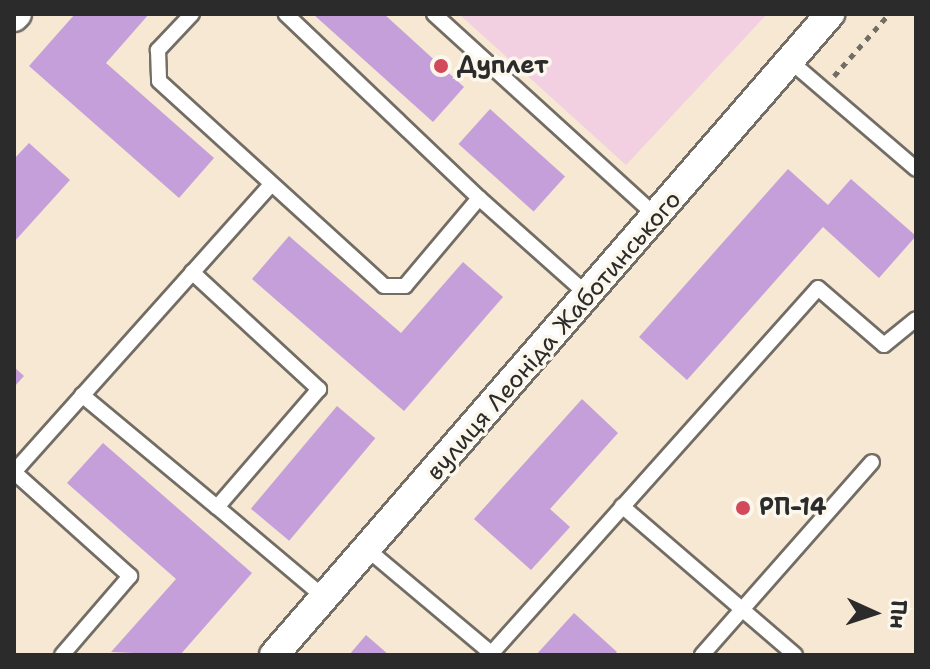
<!DOCTYPE html>
<meta charset="utf-8">
<style>
body{margin:0}
#map{position:relative;width:930px;height:669px;overflow:hidden;background:#f6e8d2;font-family:"Shantell Sans",sans-serif}
div>[style]{position:absolute}
.built>*{inset:0;background:#f2cfe1}
.building>*{inset:0;background:#c59fd9;transform-origin:0 0}
.path>*{height:5px;margin-top:-2.5px;transform-origin:0;background:repeating-linear-gradient(90deg,#726d65 0 6px,transparent 0 12px)}
.roads{filter:drop-shadow(2px 0 #726d65) drop-shadow(-2px 0 #726d65) drop-shadow(0 2px #726d65) drop-shadow(0 -2px #726d65)}
.lane>*{height:14px;margin:-7px;padding:0 7px;transform-origin:7px;border-radius:7px;background:#fff}
.street>*{height:28px;margin:-14px;padding:0 14px;transform-origin:14px;border-radius:14px;background:#fff}
.dots>*{width:22px;height:22px;translate:-50% -50%;box-sizing:border-box;border:4px solid #fbf7ec;border-radius:50%}
span{translate:-50% -50%;white-space:nowrap;text-align:center;line-height:1.15;-webkit-text-stroke:7px #fbf7ec;paint-order:stroke}
.poi-label{font-size:24px;color:#2b2b2b;font-weight:700}
.left{translate:0 -50%;text-align:left}
.street-label{font-size:24px;color:#2b2b2b}
.frame{position:absolute;inset:0;border:16px solid #2b2b2b;pointer-events:none}
.north{position:absolute;left:834px;top:573px;width:80px;height:80px;-webkit-text-stroke:6px #fbf7ec;paint-order:stroke;rotate:93deg;font-size:22px;font-weight:700;line-height:32px;text-align:center;color:#2b2b2b}
.north::after{content:'';display:block;margin:auto;width:28px;height:36px;background:#2b2b2b;clip-path:polygon(50% 0,100% 100%,50% 72%,0 100%)}
</style>
<div id="map">
<div class="built">
<i style="clip-path:polygon(459px 14px,767px 14px,626px 165px)"></i>
</div>
<div class="building">
<i style="clip-path:polygon(75px 14px,149px 14px,106px 63px,214px 158px,179px 198px,29px 66px)"></i>
<i style="clip-path:polygon(313px 14px,384px 14px,464px 87px,433px 122px)"></i>
<i style="left:490px;top:109px;width:101px;height:47px;rotate:42deg"></i>
<i style="clip-path:polygon(29px 143px,70px 180px,14px 242px,14px 159px)"></i>
<i style="clip-path:polygon(788px 169px,828px 205px,851px 179px,916px 236px,879px 278px,823px 227px,687px 380px,639px 337px)"></i>
<i style="clip-path:polygon(289px 236px,401px 333px,463px 262px,503px 297px,404px 411px,252px 279px)"></i>
<i style="clip-path:polygon(14px 367px,24px 376px,14px 387px)"></i>
<i style="clip-path:polygon(582px 399px,618px 433px,550px 509px,570px 527px,531px 570px,474px 519px)"></i>
<i style="left:337px;top:406px;width:50px;height:134px;rotate:40deg"></i>
<i style="clip-path:polygon(103px 443px,252px 573px,180px 655px,111px 652px,176px 579px,67px 483px)"></i>
<i style="clip-path:polygon(574px 613px,617px 652px,614px 655px,536px 655px)"></i>
<i style="clip-path:polygon(366px 635px,389px 655px,349px 655px)"></i>
</div>
<div class="path">
<i style="left:834px;top:76px;width:83px;rotate:-48.4deg"></i>
</div>
<div class="roads">
<div class="lane">
<i style="left:192px;top:14px;width:50px;rotate:133.4deg"></i>
<i style="left:158px;top:50px;width:31px;rotate:88deg"></i>
<i style="left:159px;top:81px;width:304px;rotate:42.3deg"></i>
<i style="left:384px;top:286px;width:21px"></i>
<i style="left:405px;top:286px;width:115px;rotate:-49.9deg"></i>
<i style="left:479px;top:198px;width:267px;rotate:-136.4deg"></i>
<i style="left:434px;top:14px;width:303px;rotate:42.3deg"></i>
<i style="left:789px;top:60px;width:167px;rotate:40.6deg"></i>
<i style="left:479px;top:198px;width:147px;rotate:41.7deg"></i>
<i style="left:192px;top:272px;width:173px;rotate:42.7deg"></i>
<i style="left:319px;top:389px;width:156px;rotate:130.8deg"></i>
<i style="left:217px;top:507px;width:141px;rotate:40.1deg"></i>
<i style="left:82px;top:395px;width:175px;rotate:39.7deg"></i>
<i style="left:14px;top:472px;width:385px;rotate:-48.2deg"></i>
<i style="left:14px;top:472px;width:156px;rotate:41.9deg"></i>
<i style="left:130px;top:576px;width:104px;rotate:130.7deg"></i>
<i style="left:622px;top:506px;width:228px;rotate:40.7deg"></i>
<i style="left:367px;top:549px;width:162px;rotate:40deg"></i>
<i style="left:490px;top:655px;width:492px;rotate:-48.2deg"></i>
<i style="left:818px;top:288px;width:87px;rotate:40.8deg"></i>
<i style="left:884px;top:345px;width:41px;rotate:-39.1deg"></i>
<i style="left:702px;top:655px;width:257px;rotate:-48.6deg"></i>
</div>
<div class="street">
<i style="left:14px;top:17px;width:4px;rotate:-45deg"></i>
<i style="left:274px;top:655px;width:849px;rotate:-49.06deg"></i>
</div>
</div>
<div class="dots">
<i style="left:441px;top:66px;background:#d1495b"></i>
<i style="left:743px;top:508px;background:#d1495b"></i>
</div>
<div class="poi-label">
<span class="left" style="left:457px;top:66px">Дуплет</span>
<span class="left" style="left:759px;top:508px">РП-14</span>
</div>
<div class="street-label">
<span style="left:554px;top:336px;rotate:-49deg">вулиця Леоніда Жаботинського</span>
</div>
<div class="frame"></div>
<div class="north">Пн</div>
</div>
